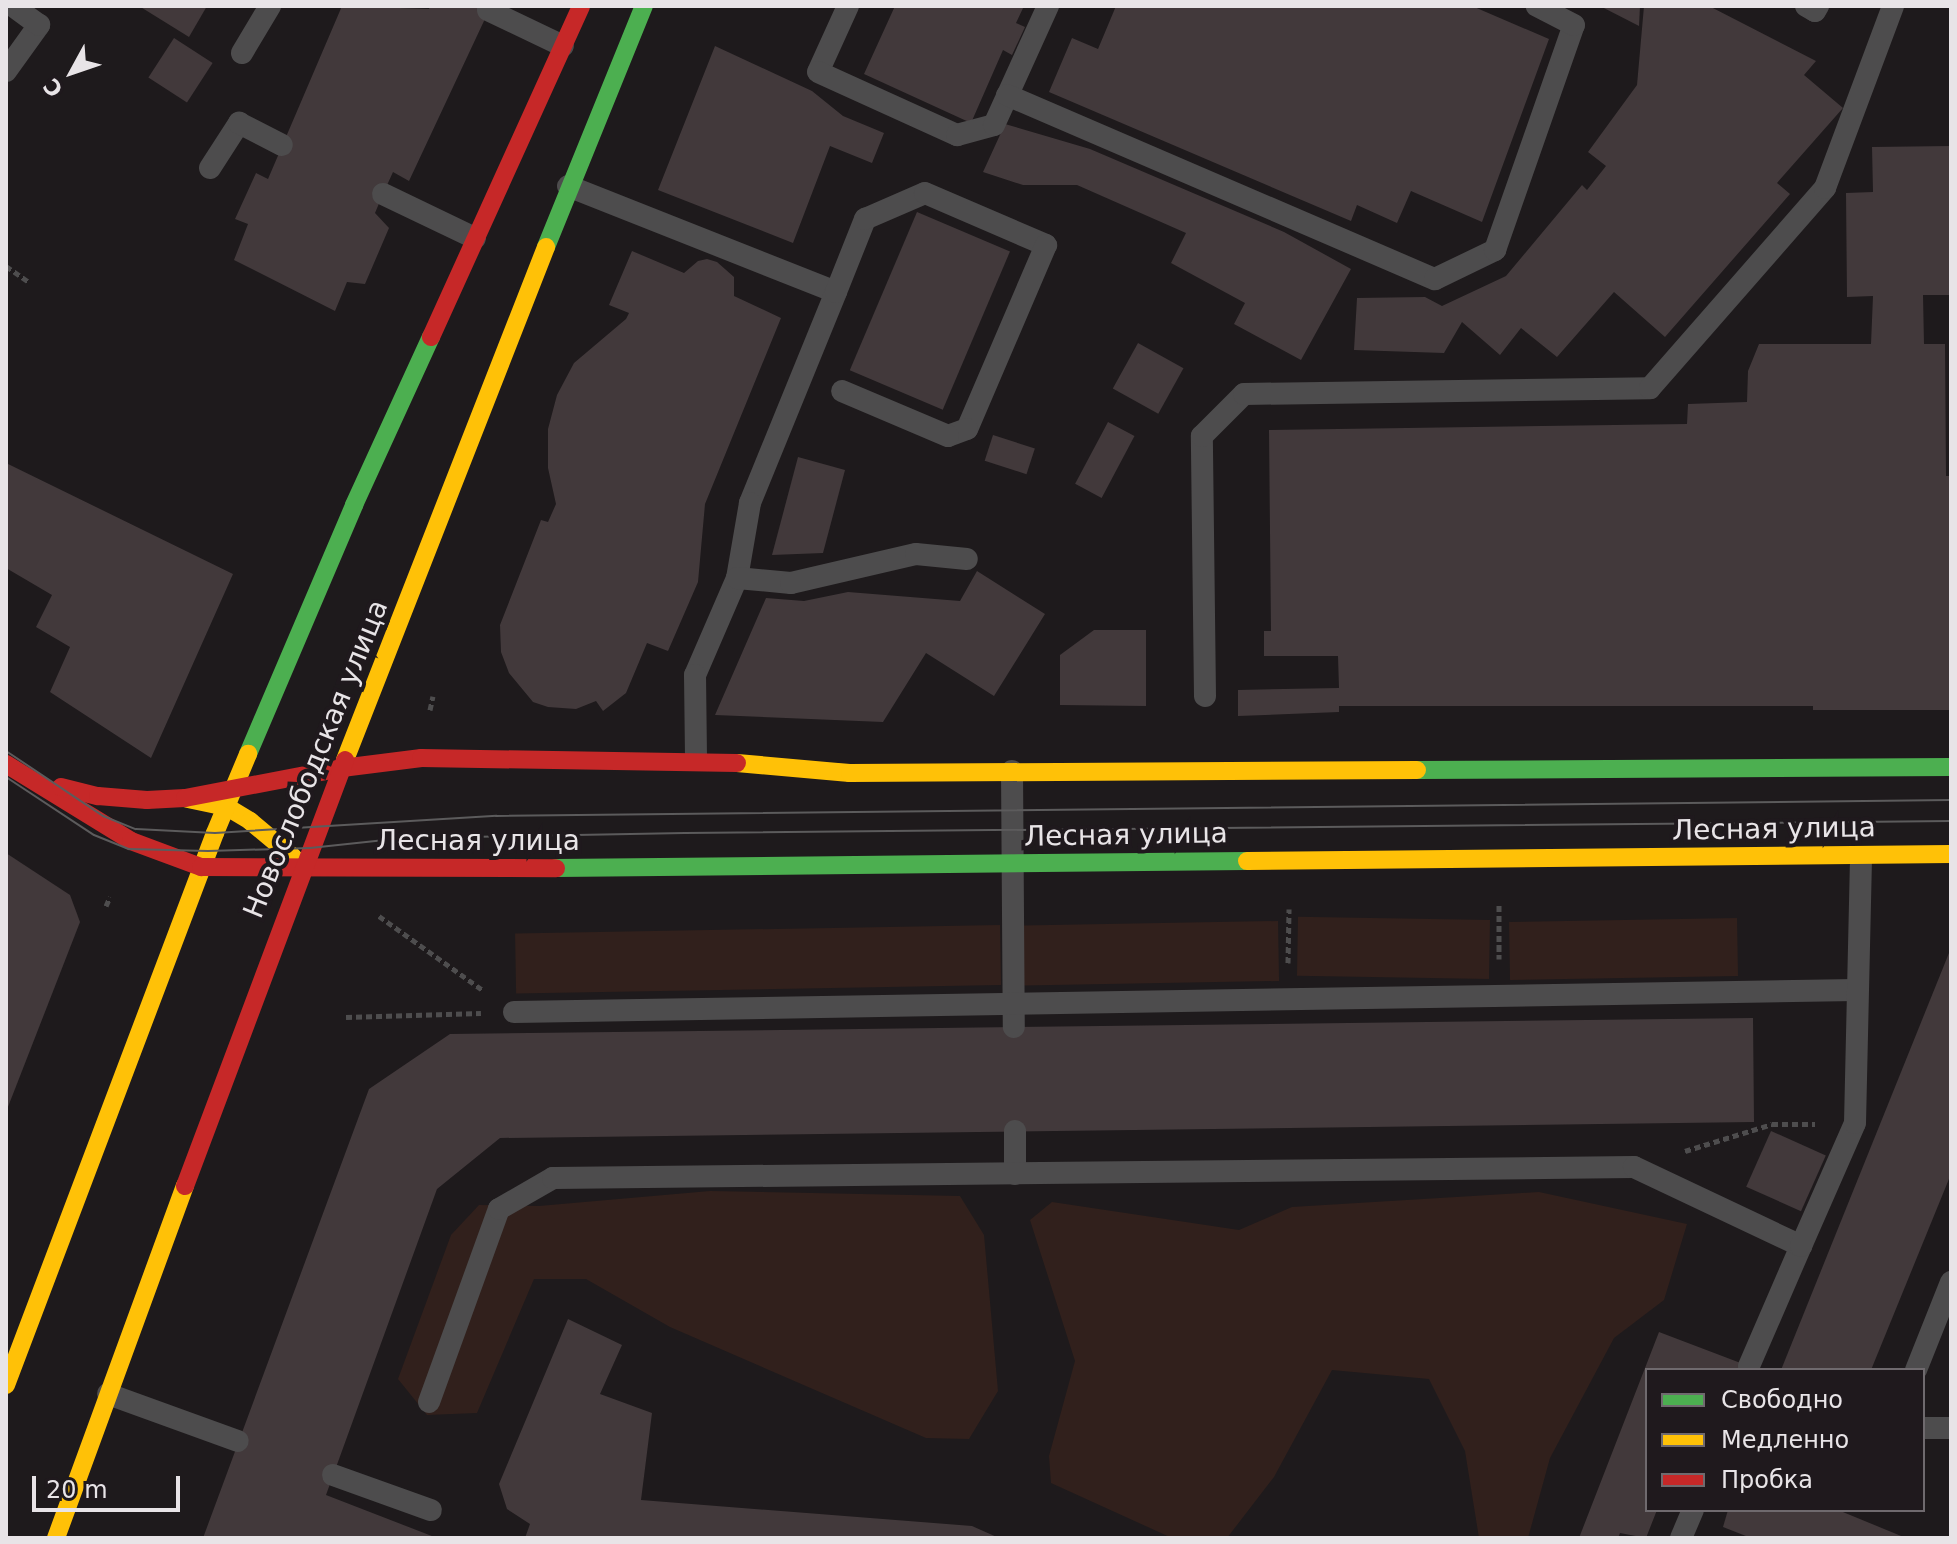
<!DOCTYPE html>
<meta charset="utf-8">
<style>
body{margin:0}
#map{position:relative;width:1957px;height:1544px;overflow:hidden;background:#1e1a1c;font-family:"DejaVu Sans",sans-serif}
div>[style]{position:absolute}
.green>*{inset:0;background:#31201c;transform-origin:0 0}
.building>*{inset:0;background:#42393b;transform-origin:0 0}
.path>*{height:5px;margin-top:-2.5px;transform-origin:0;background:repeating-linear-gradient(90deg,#4e4d4e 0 6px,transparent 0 10px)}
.lane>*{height:22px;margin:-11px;padding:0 11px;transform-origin:11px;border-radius:11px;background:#4d4c4d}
.fast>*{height:18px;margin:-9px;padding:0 9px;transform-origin:9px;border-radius:9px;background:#4caf50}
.slow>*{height:18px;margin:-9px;padding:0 9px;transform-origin:9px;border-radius:9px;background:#ffc107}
.jam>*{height:18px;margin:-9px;padding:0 9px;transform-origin:9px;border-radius:9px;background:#c62828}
.tram>*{height:2px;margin:-1px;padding:0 1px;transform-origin:1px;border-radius:1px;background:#5c5b5c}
span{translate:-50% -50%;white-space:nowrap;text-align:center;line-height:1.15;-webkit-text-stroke:8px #1f191d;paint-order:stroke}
.street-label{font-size:28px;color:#e8e4e7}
.frame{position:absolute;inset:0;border:8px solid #e8e4e7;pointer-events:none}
.legend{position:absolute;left:1645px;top:1368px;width:280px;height:144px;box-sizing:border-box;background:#1f191d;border:2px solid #6f6a6e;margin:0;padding:10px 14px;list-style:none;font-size:24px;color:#e8e4e7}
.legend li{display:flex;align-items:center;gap:16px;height:40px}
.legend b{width:40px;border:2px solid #6f6a6e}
.north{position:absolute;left:32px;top:32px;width:80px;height:80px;-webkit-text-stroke:6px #1f191d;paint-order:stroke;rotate:230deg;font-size:22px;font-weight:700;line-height:32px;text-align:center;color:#e8e4e7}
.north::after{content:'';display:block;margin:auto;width:28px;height:36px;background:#e8e4e7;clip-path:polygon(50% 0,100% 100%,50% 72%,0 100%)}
.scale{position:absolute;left:32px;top:1476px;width:148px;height:36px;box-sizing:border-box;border:4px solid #e8e4e7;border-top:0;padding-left:10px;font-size:24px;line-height:28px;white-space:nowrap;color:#e8e4e7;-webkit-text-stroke:6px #1f191d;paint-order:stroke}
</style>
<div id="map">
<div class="green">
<i style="left:1737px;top:918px;width:58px;height:228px;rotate:89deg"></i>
<i style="left:1490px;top:920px;width:59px;height:192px;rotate:91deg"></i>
<i style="left:1278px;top:921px;width:60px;height:255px;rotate:89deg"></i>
<i style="left:1000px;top:925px;width:60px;height:485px;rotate:89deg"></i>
<i style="clip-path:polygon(710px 1191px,960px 1196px,984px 1235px,998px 1391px,969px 1439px,926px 1438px,670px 1327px,586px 1279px,534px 1279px,477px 1413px,427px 1415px,398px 1379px,451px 1235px,479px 1205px,539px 1206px)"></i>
<i style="clip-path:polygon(1539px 1192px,1687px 1224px,1664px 1300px,1614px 1338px,1550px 1458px,1528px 1538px,1479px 1538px,1465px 1451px,1429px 1379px,1332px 1370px,1274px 1477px,1227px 1538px,1172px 1538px,1051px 1483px,1049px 1456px,1075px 1361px,1030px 1220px,1052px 1202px,1239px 1230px,1292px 1207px)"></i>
</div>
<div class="building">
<i style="clip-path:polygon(139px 6px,207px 6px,189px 37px)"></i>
<i style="clip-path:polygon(342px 6px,429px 9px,430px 6px,491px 6px,409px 181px,393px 172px,383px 194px,375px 213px,389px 228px,365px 284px,347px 282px,335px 311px,234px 260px,248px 224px,235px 219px,256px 173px,268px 179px)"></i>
<i style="clip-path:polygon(895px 6px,1024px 6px,1016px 23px,1025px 27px,1012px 55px,1003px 50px,971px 123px,864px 74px)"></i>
<i style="clip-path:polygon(1116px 6px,1472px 6px,1549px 39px,1482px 222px,1411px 191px,1397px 223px,1357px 205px,1351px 221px,1049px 92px,1072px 38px,1098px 49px)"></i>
<i style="clip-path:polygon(1600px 6px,1640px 6px,1639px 26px)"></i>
<i style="clip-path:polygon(1644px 6px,1709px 6px,1816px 61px,1804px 75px,1843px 108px,1777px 183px,1790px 194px,1665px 337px,1614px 292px,1557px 357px,1521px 328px,1500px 355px,1462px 322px,1444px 353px,1354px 350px,1357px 298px,1425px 297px,1442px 306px,1506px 276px,1582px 185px,1587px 190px,1606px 166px,1588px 152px,1637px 85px)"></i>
<i style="left:174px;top:38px;width:46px;height:47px;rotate:33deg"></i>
<i style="clip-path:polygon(715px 46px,812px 91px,843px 116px,884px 133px,872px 163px,830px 146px,793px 243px,658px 190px)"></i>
<i style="clip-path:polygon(1005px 124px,1090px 149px,1284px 232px,1351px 269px,1301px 360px,1234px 324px,1245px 303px,1171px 263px,1186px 233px,1077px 185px,1023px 185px,983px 172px)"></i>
<i style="clip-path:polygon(1951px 146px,1951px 295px,1923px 295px,1924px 344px,1945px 344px,1946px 476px,1951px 476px,1951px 710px,1813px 710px,1813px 706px,1339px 706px,1339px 712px,1238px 716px,1238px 690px,1339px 688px,1338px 656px,1264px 656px,1264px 631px,1271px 631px,1269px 430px,1687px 424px,1688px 404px,1747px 402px,1748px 371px,1759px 344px,1871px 344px,1873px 296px,1847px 297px,1846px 193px,1873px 192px,1872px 147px)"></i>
<i style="left:917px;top:212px;width:101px;height:172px;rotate:23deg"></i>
<i style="clip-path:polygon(632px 251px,684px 273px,698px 261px,707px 259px,717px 262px,734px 277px,734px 296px,781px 318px,705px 504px,698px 582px,668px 651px,647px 643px,626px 693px,603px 711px,596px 701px,576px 709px,548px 707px,533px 702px,509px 673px,501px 652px,500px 625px,541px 520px,548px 522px,556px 504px,548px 468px,548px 429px,557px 395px,574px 363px,626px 319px,629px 313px,609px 305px)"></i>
<i style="left:1138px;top:343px;width:52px;height:52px;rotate:29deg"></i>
<i style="left:1108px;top:422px;width:30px;height:70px;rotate:28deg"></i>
<i style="left:993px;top:435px;width:44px;height:27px;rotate:18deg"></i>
<i style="clip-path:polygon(798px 457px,845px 470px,823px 553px,772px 555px)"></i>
<i style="clip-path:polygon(6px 463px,233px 574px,151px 758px,50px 692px,70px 647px,36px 627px,52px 595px,6px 568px)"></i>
<i style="clip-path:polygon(977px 571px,1045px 614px,994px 696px,926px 653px,883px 722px,715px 715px,766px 598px,804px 601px,848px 592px,960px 601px)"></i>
<i style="clip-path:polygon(1094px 630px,1146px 630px,1146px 706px,1060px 705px,1060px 655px)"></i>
<i style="clip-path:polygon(6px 853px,70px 895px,80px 922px,6px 1112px)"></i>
<i style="clip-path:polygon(1951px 948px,1951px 1174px,1871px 1370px,1781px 1370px)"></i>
<i style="clip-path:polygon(1753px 1018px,1754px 1122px,500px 1138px,437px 1189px,326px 1495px,437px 1538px,203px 1538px,369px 1089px,450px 1034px)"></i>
<i style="left:1771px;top:1131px;width:60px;height:61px;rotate:24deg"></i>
<i style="clip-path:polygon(568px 1319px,622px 1345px,600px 1394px,652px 1413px,641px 1500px,972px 1526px,999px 1538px,525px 1538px,530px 1524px,507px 1509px,499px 1484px)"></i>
<i style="clip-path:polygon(1659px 1332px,1759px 1370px,1647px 1370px,1647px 1510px,1657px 1510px,1646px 1538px,1620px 1533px,1618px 1538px,1579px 1538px)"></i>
<i style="clip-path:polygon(1728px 1510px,1838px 1510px,1906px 1538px,1751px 1538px,1723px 1527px)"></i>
</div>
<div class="path">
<i style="left:6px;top:266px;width:28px;rotate:35deg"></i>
<i style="left:430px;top:710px;width:14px;rotate:-78deg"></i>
<i style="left:1499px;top:905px;width:54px;rotate:90deg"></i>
<i style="left:106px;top:906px;width:10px;rotate:-66deg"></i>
<i style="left:379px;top:916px;width:129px;rotate:35.5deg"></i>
<i style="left:1288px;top:963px;width:54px;rotate:-88.9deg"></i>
<i style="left:346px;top:1017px;width:135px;rotate:-1.7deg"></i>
<i style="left:1685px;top:1151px;width:91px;rotate:-17.2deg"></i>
<i style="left:1772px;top:1124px;width:43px"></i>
</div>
<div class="lane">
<i style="left:848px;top:6px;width:72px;rotate:114.4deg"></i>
<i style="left:818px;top:72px;width:153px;rotate:24.4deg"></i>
<i style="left:957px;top:135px;width:38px;rotate:-15deg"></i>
<i style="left:994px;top:125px;width:131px;rotate:-65.6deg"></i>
<i style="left:1806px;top:6px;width:10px;rotate:29deg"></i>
<i style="left:1815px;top:11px;width:6px;rotate:-59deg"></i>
<i style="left:488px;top:10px;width:83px;rotate:25.6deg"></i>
<i style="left:242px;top:53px;width:55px;rotate:-59.2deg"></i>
<i style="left:6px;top:71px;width:57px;rotate:-54.3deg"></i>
<i style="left:39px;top:25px;width:32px;rotate:-144deg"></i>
<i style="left:1007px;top:95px;width:466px;rotate:23.3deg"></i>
<i style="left:1435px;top:279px;width:67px;rotate:-25.8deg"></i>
<i style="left:1495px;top:250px;width:238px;rotate:-70.7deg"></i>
<i style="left:1574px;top:25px;width:42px;rotate:-152.8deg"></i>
<i style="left:210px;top:168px;width:54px;rotate:-57.2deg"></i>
<i style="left:239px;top:123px;width:48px;rotate:27.1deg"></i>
<i style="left:568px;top:186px;width:288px;rotate:21.6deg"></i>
<i style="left:836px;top:292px;width:228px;rotate:112.2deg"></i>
<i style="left:750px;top:503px;width:76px;rotate:99.8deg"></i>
<i style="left:737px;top:578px;width:106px;rotate:113.4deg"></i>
<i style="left:695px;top:675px;width:85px;rotate:89.3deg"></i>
<i style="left:383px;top:194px;width:102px;rotate:25.6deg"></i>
<i style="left:836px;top:292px;width:79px;rotate:-68.3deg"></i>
<i style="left:865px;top:219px;width:65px;rotate:-23.4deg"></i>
<i style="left:925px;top:193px;width:132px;rotate:23.3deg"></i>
<i style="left:1046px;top:245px;width:200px;rotate:113.2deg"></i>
<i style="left:967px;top:429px;width:20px;rotate:160deg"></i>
<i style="left:948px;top:436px;width:115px;rotate:-157deg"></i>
<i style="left:737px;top:578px;width:54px;rotate:5.3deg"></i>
<i style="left:791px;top:583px;width:128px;rotate:-13.1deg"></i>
<i style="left:916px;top:554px;width:51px;rotate:5.6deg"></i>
<i style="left:1205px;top:696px;width:260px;rotate:-90.7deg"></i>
<i style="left:1202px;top:436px;width:59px;rotate:-45deg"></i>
<i style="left:1244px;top:394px;width:406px;rotate:-0.8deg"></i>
<i style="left:1650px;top:388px;width:266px;rotate:-48.8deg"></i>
<i style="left:1825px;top:188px;width:194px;rotate:-69.5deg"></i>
<i style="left:1012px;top:771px;width:256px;rotate:89.6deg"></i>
<i style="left:514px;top:1012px;width:1342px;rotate:-0.94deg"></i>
<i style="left:1015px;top:1131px;width:43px;rotate:90deg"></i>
<i style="left:1749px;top:1366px;width:131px;rotate:-66.6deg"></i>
<i style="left:1916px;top:1370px;width:95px;rotate:-68.3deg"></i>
<i style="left:108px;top:1394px;width:138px;rotate:19.9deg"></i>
<i style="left:429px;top:1402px;width:205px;rotate:-70.1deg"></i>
<i style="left:499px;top:1209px;width:62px;rotate:-29.9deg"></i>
<i style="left:553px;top:1178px;width:1081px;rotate:-0.58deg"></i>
<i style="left:1634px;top:1167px;width:185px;rotate:25.3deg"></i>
<i style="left:1801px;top:1246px;width:134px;rotate:-66.3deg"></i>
<i style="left:1855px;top:1123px;width:266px;rotate:-88.7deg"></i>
<i style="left:1923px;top:1428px;width:28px"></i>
<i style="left:333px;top:1475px;width:104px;rotate:19.7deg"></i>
<i style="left:1681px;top:1538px;width:30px;rotate:-67deg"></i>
</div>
<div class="fast">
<i style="left:546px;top:247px;width:260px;rotate:-67.9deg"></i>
<i style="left:248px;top:754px;width:271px;rotate:-66.9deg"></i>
<i style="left:354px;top:505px;width:185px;rotate:-65.4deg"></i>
<i style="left:1417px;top:770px;width:534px;rotate:-0.32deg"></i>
<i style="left:556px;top:868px;width:691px;rotate:-0.58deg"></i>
</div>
<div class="slow">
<i style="left:345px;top:760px;width:551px;rotate:-68.6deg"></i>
<i style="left:737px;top:763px;width:113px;rotate:5.1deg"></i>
<i style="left:850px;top:773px;width:567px;rotate:-0.3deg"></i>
<i style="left:188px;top:799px;width:40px;rotate:12deg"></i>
<i style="left:227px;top:807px;width:27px;rotate:31deg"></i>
<i style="left:250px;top:821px;width:56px;rotate:39.9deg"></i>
<i style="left:293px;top:857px;width:14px;rotate:56deg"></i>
<i style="left:1247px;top:861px;width:704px;rotate:-0.57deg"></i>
<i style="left:6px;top:1385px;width:590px;rotate:-69.26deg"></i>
<i style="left:215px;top:833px;width:86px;rotate:-67.3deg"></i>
<i style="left:56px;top:1538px;width:375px;rotate:-69.9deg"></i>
</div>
<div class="jam">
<i style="left:431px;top:337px;width:363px;rotate:-65.6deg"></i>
<i style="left:6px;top:764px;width:147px;rotate:31.6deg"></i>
<i style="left:131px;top:841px;width:75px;rotate:20.4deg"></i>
<i style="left:201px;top:867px;width:355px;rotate:0.2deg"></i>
<i style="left:61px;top:787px;width:38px;rotate:14deg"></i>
<i style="left:98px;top:796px;width:49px;rotate:4.7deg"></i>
<i style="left:147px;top:800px;width:38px;rotate:-3deg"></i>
<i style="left:185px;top:798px;width:160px;rotate:-10.8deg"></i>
<i style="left:342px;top:768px;width:80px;rotate:-7.2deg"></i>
<i style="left:421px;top:758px;width:316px;rotate:0.9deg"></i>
<i style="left:185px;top:1186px;width:455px;rotate:-69.4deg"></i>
</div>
<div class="tram">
<i style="left:6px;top:751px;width:117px;rotate:33.8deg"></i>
<i style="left:103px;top:816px;width:35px;rotate:22deg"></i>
<i style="left:136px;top:829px;width:79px;rotate:2.9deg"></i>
<i style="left:215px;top:833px;width:282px;rotate:-3.5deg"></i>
<i style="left:496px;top:816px;width:1455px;rotate:-0.63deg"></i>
<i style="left:6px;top:777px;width:105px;rotate:33.4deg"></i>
<i style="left:94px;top:835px;width:38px;rotate:22deg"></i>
<i style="left:129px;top:849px;width:79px;rotate:1.5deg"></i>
<i style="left:208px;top:851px;width:102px;rotate:-1.7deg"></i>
<i style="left:310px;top:848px;width:94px;rotate:-6.1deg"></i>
<i style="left:403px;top:838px;width:282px;rotate:-1deg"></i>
<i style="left:685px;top:833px;width:1266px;rotate:-0.54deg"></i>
</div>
<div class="street-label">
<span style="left:316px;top:759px;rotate:-68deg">Новослободская улица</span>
<span style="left:1774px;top:829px;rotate:-1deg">Лесная улица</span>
<span style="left:1126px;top:835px;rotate:-1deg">Лесная улица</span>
<span style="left:478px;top:841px">Лесная улица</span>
</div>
<div class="frame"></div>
<ul class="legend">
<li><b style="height:10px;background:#4caf50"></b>Свободно</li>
<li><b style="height:10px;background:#ffc107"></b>Медленно</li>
<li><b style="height:10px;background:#c62828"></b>Пробка</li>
</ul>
<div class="north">С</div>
<div class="scale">20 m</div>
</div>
